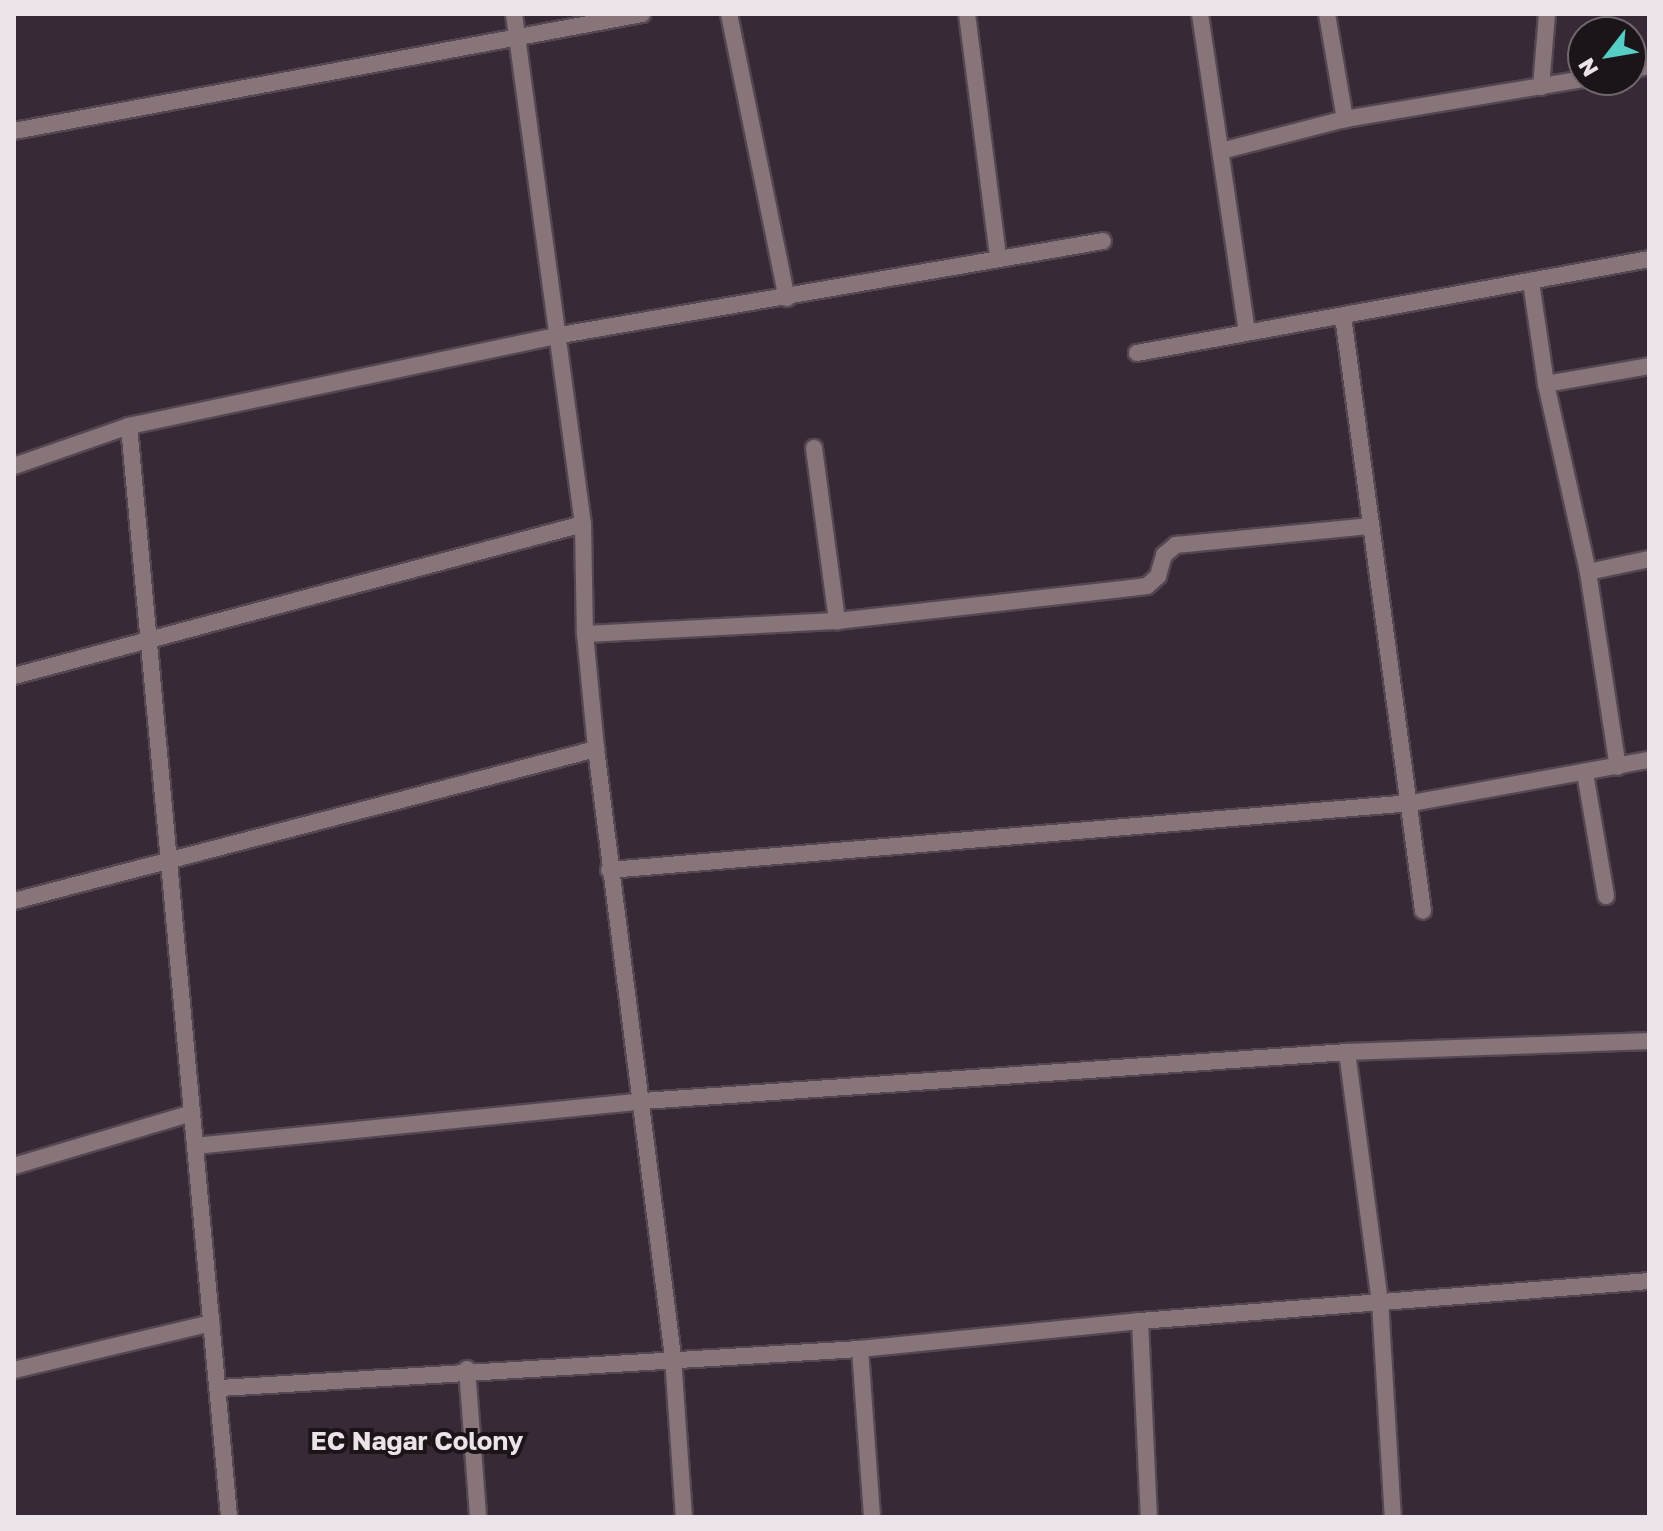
<!DOCTYPE html>
<style>
body{margin:0}
#map{position:relative;width:1663px;height:1531px;overflow:hidden;background:#372935;font-family:"Golos Text",sans-serif}
div>[style]{position:absolute}
.roads{filter:drop-shadow(2px 0 #544752) drop-shadow(-2px 0 #544752) drop-shadow(0 2px #544752) drop-shadow(0 -2px #544752)}
.minor>*{height:16px;margin:-8px;padding:0 8px;transform-origin:8px;border-radius:8px;background:#88757a}
span{translate:-50% -50%;white-space:nowrap;text-align:center;line-height:1.15;-webkit-text-stroke:8px #1b1419;paint-order:stroke}
.neighbourhood-label{font-size:26px;color:#ece3ea;font-weight:700}
.frame{position:absolute;inset:0;border:16px solid #ece3ea;pointer-events:none}
.north{position:absolute;left:1567px;top:16px;width:80px;height:80px;box-sizing:border-box;background:#1b1419;border:2px solid #6f676d;border-radius:50%;rotate:239deg;font-size:22px;font-weight:700;line-height:32px;text-align:center;color:#ece3ea}
.north::after{content:'';display:block;margin:auto;width:28px;height:36px;background:#55cec6;clip-path:polygon(50% 0,100% 100%,50% 72%,0 100%)}
</style>
<div id="map">
<div class="roads">
<div class="minor">
<i style="left:514px;top:14px;width:515px;rotate:82.3deg"></i>
<i style="left:583px;top:524px;width:110px;rotate:89deg"></i>
<i style="left:585px;top:634px;width:116px;rotate:84.5deg"></i>
<i style="left:596px;top:749px;width:613px;rotate:82.78deg"></i>
<i style="left:673px;top:1357px;width:160px;rotate:86.1deg"></i>
<i style="left:729px;top:14px;width:290px;rotate:78.5deg"></i>
<i style="left:967px;top:14px;width:245px;rotate:82.7deg"></i>
<i style="left:1200px;top:14px;width:321px;rotate:81.6deg"></i>
<i style="left:1327px;top:14px;width:107px;rotate:80.3deg"></i>
<i style="left:1345px;top:119px;width:241px;rotate:-9.5deg"></i>
<i style="left:1631px;top:70px;width:18px;rotate:-13deg"></i>
<i style="left:1541px;top:87px;width:73px;rotate:-85.3deg"></i>
<i style="left:14px;top:131px;width:639px;rotate:-10.55deg"></i>
<i style="left:1221px;top:151px;width:128px;rotate:-14.5deg"></i>
<i style="left:1531px;top:282px;width:103px;rotate:81.6deg"></i>
<i style="left:1546px;top:384px;width:193px;rotate:77.4deg"></i>
<i style="left:1588px;top:572px;width:197px;rotate:81.3deg"></i>
<i style="left:1343px;top:316px;width:600px;rotate:82.34deg"></i>
<i style="left:1137px;top:353px;width:521px;rotate:-10.4deg"></i>
<i style="left:1546px;top:384px;width:105px;rotate:-9.9deg"></i>
<i style="left:129px;top:426px;width:1096px;rotate:84.76deg"></i>
<i style="left:814px;top:448px;width:175px;rotate:82.4deg"></i>
<i style="left:14px;top:466px;width:122px;rotate:-19.2deg"></i>
<i style="left:129px;top:426px;width:435px;rotate:-11.9deg"></i>
<i style="left:555px;top:336px;width:556px;rotate:-9.83deg"></i>
<i style="left:1588px;top:572px;width:62px;rotate:-12deg"></i>
<i style="left:585px;top:634px;width:252px;rotate:-3deg"></i>
<i style="left:837px;top:621px;width:296px;rotate:-6.4deg"></i>
<i style="left:1131px;top:588px;width:16px;rotate:-7deg"></i>
<i style="left:1147px;top:586px;width:15px;rotate:-42deg"></i>
<i style="left:1158px;top:576px;width:22px;rotate:-74deg"></i>
<i style="left:1164px;top:555px;width:16px;rotate:-40deg"></i>
<i style="left:1176px;top:545px;width:196px;rotate:-5.6deg"></i>
<i style="left:14px;top:676px;width:589px;rotate:-14.96deg"></i>
<i style="left:1585px;top:773px;width:125px;rotate:80.3deg"></i>
<i style="left:609px;top:870px;width:806px;rotate:-4.77deg"></i>
<i style="left:1412px;top:803px;width:241px;rotate:-10.3deg"></i>
<i style="left:14px;top:901px;width:602px;rotate:-14.64deg"></i>
<i style="left:1347px;top:1052px;width:251px;rotate:82.5deg"></i>
<i style="left:1380px;top:1301px;width:216px;rotate:86.6deg"></i>
<i style="left:195px;top:1146px;width:450px;rotate:-5.7deg"></i>
<i style="left:643px;top:1101px;width:706px;rotate:-3.98deg"></i>
<i style="left:1347px;top:1052px;width:302px;rotate:-2.1deg"></i>
<i style="left:14px;top:1166px;width:186px;rotate:-16.6deg"></i>
<i style="left:1140px;top:1321px;width:196px;rotate:87.4deg"></i>
<i style="left:860px;top:1349px;width:168px;rotate:85.9deg"></i>
<i style="left:467px;top:1369px;width:148px;rotate:85.7deg"></i>
<i style="left:14px;top:1370px;width:203px;rotate:-13.4deg"></i>
<i style="left:220px;top:1388px;width:641px;rotate:-3.49deg"></i>
<i style="left:860px;top:1349px;width:281px;rotate:-5.7deg"></i>
<i style="left:1140px;top:1321px;width:511px;rotate:-4.49deg"></i>
</div>
</div>
<div class="neighbourhood-label">
<span style="left:417px;top:1441px">EC Nagar Colony</span>
</div>
<div class="frame"></div>
<div class="north">N</div>
</div>
